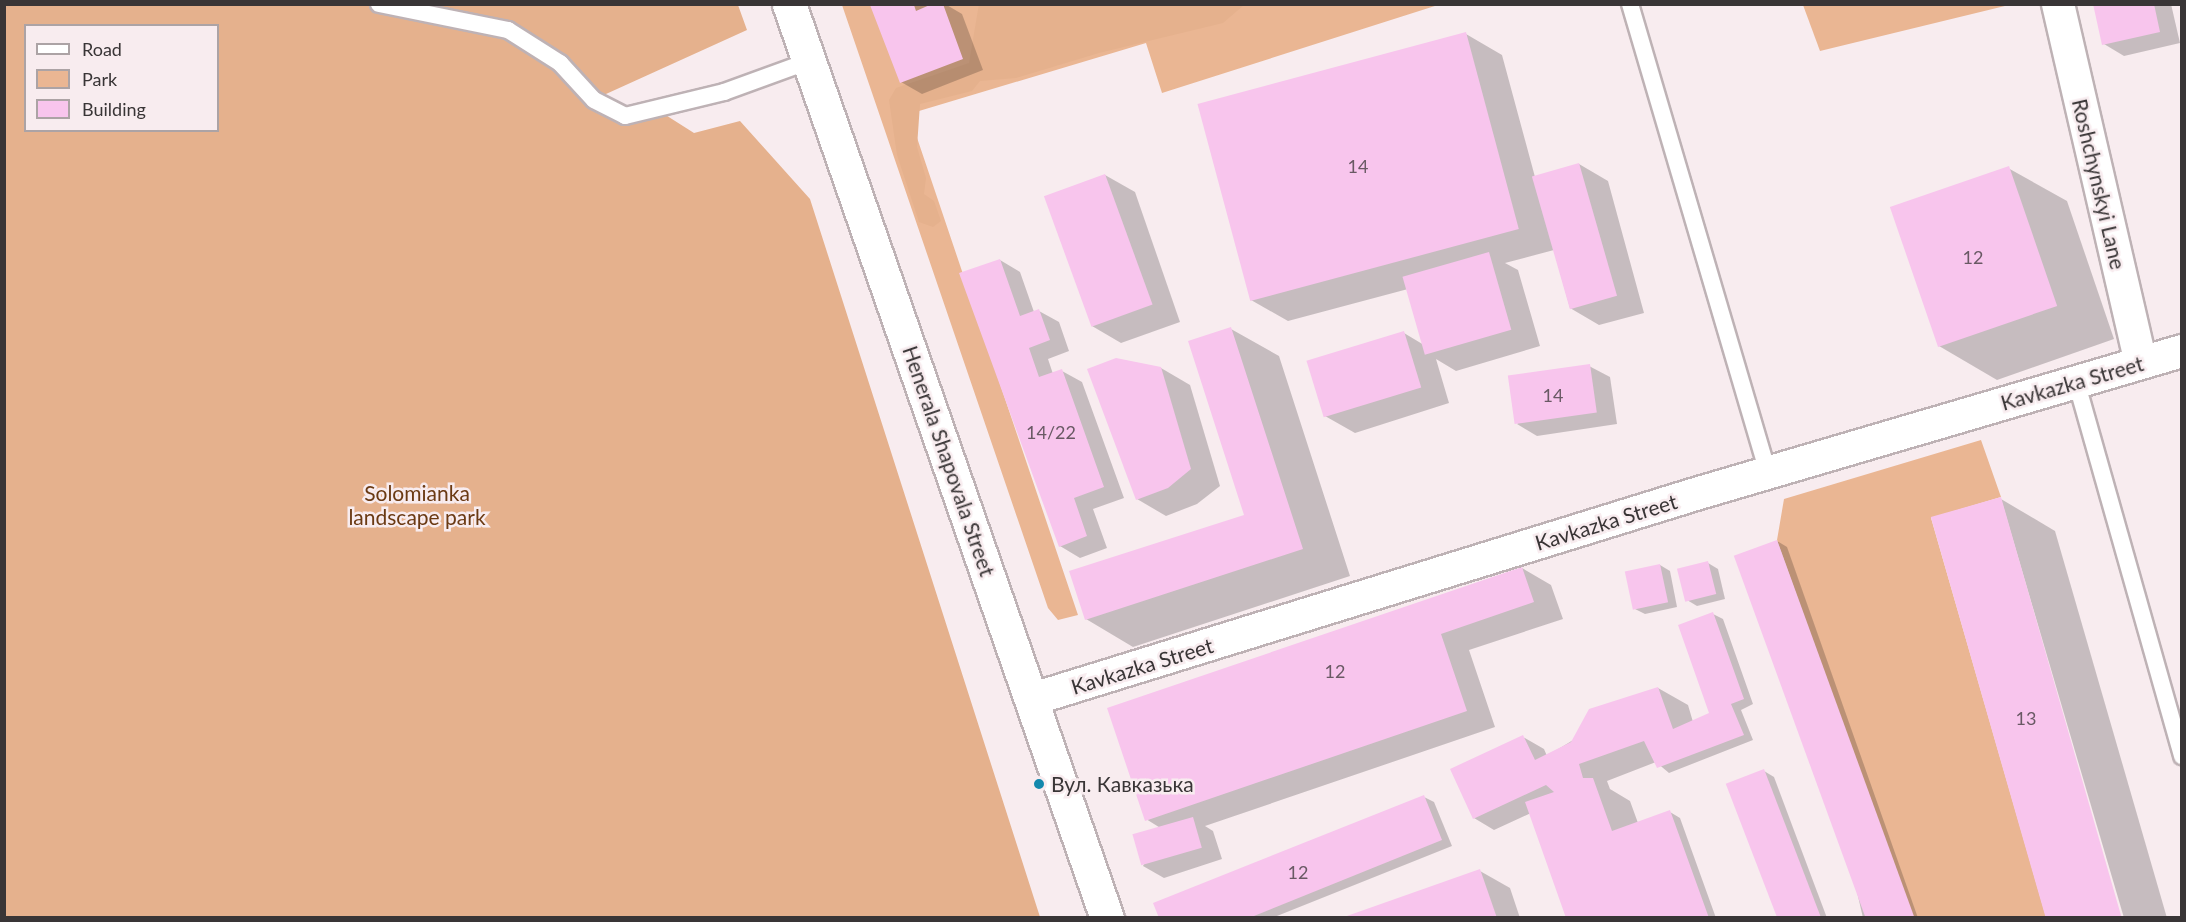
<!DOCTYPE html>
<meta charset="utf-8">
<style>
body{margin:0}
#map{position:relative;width:2186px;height:922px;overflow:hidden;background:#f8ecef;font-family:Lato,sans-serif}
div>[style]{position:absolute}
.green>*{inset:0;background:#eab693}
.forest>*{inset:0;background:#e5b18d}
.shadow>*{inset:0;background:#0003}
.building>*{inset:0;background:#f8c5ed;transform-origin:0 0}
.roads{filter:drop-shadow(2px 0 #beb2b5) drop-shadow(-2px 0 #beb2b5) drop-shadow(0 2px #beb2b5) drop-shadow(0 -2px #beb2b5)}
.service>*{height:16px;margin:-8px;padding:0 8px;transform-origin:8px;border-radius:8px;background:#fff}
.minor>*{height:32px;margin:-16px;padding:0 16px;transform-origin:16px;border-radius:16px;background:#fff}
.tertiary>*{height:33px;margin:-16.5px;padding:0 16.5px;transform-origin:16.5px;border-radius:16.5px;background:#fff}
.dots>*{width:16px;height:16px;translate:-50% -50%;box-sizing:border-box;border:3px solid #f8ecef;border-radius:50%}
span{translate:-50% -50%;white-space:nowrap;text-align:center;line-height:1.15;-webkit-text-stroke:5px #f8ecef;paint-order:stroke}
.number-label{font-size:18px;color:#695964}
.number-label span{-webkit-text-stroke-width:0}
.street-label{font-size:21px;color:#393536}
.park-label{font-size:21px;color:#6b3a13}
.poi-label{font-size:21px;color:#393536}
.left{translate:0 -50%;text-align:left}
.frame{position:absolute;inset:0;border:6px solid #393536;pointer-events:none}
.legend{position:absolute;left:24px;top:24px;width:195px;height:108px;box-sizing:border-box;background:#f8ecef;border:2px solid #aca3a5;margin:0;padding:8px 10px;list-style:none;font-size:18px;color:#393536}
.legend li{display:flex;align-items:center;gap:12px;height:30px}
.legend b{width:30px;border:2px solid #aca3a5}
</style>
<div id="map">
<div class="green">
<i style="clip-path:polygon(842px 5px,1438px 5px,1162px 93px,1146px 43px,909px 114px,1078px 615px,1058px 620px,1048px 608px)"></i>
<i style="clip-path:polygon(1803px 5px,1803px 4px,2009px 5px,1820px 51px)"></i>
<i style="clip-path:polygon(1981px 440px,2001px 497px,1931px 518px,2046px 917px,1911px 917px,1777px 540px,1784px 499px)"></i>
</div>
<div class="forest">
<i style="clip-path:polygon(979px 4px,1244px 4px,1244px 5px,1223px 23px,1099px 53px,1016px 78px,980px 81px,972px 91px,920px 104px,917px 147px,926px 178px,924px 194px,934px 201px,941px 221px,933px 227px,919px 222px,897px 155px,889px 100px,896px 88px,969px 63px)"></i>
<i style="clip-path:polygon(evenodd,5px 5px,738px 5px,747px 30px,595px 99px,625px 116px,653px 107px,694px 133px,740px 121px,810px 199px,1040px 917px,5px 918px,5px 5px,26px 26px,218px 26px,218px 130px,26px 130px,26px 26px)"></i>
</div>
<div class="shadow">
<i style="clip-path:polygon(872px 4px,945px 4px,962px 14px,983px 70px,922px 94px,901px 82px)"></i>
<i style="clip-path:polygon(2095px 4px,2171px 4px,2180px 43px,2124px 56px,2104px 44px)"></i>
<i style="clip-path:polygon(1466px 34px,1502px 55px,1535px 177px,1579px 164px,1608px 181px,1644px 313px,1599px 325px,1570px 308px,1554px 250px,1505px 263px,1518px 270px,1540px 346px,1456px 371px,1436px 359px,1449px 403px,1355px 433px,1325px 416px,1404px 333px,1424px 345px,1408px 289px,1288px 321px,1251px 300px)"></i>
<i style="clip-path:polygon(2008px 168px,2067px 201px,2114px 339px,1997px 380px,1939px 346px)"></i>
<i style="clip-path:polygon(1105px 175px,1135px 192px,1180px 322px,1121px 343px,1092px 326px)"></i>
<i style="clip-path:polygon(1000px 260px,1020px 272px,1034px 312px,1039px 311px,1059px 322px,1069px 351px,1048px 359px,1053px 374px,1062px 371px,1082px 382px,1124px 498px,1093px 509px,1107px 548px,1080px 558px,1060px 546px)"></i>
<i style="clip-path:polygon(1231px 329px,1279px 356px,1350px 576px,1133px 647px,1086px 619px,1246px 516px)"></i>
<i style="clip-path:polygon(1589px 366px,1610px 377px,1617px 424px,1537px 436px,1517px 424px)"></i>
<i style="clip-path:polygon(1161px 368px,1190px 385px,1220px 486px,1197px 504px,1166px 516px,1137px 499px)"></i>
<i style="clip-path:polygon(2001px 499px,2055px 531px,2167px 918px,2124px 918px)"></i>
<i style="clip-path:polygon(1777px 541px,1787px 547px,1918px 918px,1863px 918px)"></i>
<i style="clip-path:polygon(1708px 563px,1718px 569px,1725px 599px,1697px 606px,1687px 600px)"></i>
<i style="clip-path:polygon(1660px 565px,1670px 571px,1677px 607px,1645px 614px,1635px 609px)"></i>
<i style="clip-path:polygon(1522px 568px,1551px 585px,1563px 619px,1469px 650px,1495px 727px,1205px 826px,1213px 831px,1222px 859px,1164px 878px,1143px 866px,1162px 829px,1146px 819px)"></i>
<i style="clip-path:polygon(1713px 614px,1723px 619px,1753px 704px,1741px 710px,1753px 740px,1669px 773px,1656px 762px,1607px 781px,1610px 789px,1630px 801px,1638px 823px,1670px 812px,1680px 818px,1716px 918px,1568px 918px,1531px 813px,1494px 830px,1474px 818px,1523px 737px,1544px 749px,1547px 756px,1658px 688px,1688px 705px,1693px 722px,1711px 714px)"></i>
<i style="clip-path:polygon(1764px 771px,1774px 777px,1827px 918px,1778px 918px)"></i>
<i style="clip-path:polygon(1424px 797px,1434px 802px,1452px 846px,1272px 918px,1161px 918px)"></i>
<i style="clip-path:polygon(1480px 871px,1510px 888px,1520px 918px,1347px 918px)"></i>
</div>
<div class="building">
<i style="clip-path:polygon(932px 4px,943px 4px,963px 59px,900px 83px,870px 5px,914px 5px,916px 11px)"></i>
<i style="clip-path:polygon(2093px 4px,2154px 4px,2160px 32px,2102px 45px)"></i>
<i style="left:1466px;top:32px;width:204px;height:278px;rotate:75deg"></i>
<i style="left:1579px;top:163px;width:138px;height:49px;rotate:74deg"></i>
<i style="left:2009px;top:166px;width:148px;height:126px;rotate:71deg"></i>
<i style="left:1105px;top:174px;width:139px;height:65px;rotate:70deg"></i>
<i style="left:1489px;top:252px;width:81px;height:90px;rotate:74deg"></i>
<i style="clip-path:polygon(1000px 259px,1020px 316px,1039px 309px,1050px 340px,1029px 348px,1039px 377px,1062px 369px,1104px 487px,1074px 498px,1087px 536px,1059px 547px,959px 273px)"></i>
<i style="clip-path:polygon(1231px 327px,1303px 549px,1085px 620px,1069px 571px,1244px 515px,1188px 341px)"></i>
<i style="left:1404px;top:331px;width:59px;height:102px;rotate:73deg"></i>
<i style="clip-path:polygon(1116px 358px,1161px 367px,1191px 469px,1168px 488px,1136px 500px,1087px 369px)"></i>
<i style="left:1590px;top:364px;width:49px;height:83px;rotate:82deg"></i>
<i style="left:2001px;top:497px;width:438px;height:73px;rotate:74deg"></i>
<i style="left:1777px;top:540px;width:401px;height:46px;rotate:70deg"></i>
<i style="left:1708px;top:561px;width:34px;height:32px;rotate:76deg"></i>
<i style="left:1660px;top:564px;width:39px;height:36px;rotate:78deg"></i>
<i style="clip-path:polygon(1522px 567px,1534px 602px,1441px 634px,1467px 711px,1145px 821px,1107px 708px)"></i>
<i style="clip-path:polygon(1713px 612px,1744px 699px,1731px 704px,1744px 735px,1657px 768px,1644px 741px,1579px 764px,1583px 778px,1593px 778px,1612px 831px,1670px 810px,1709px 918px,1566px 918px,1525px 802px,1554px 792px,1546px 785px,1473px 819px,1450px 769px,1523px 735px,1535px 760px,1571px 742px,1589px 709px,1658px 687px,1673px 729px,1709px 713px,1678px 625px)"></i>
<i style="left:1764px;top:769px;width:159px;height:41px;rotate:69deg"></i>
<i style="clip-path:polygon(1424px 795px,1442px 840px,1249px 918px,1159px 918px,1153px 903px)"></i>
<i style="left:1193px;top:817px;width:32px;height:63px;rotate:74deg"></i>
<i style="clip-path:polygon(1480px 869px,1497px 918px,1344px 918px,1344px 917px)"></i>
</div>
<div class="roads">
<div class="service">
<i style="left:379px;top:4px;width:132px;rotate:11.4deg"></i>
<i style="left:508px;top:30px;width:62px;rotate:32.4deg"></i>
<i style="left:560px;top:63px;width:50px;rotate:47.4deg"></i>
<i style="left:594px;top:100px;width:35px;rotate:27deg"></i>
<i style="left:625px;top:116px;width:102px;rotate:-13.6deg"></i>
<i style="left:724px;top:92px;width:90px;rotate:-20deg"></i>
<i style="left:1630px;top:4px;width:488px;rotate:73.6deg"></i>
<i style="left:2076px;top:381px;width:390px;rotate:74.2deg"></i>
</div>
<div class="minor">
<i style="left:2058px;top:4px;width:368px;rotate:77deg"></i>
<i style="left:1033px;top:699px;width:697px;rotate:-17.19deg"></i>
<i style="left:1699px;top:493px;width:503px;rotate:-16.38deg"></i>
</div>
<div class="tertiary">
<i style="left:789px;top:4px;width:968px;rotate:70.82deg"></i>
</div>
</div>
<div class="dots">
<i style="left:1039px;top:784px;background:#1389ad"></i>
</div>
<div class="number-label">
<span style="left:1358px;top:166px">14</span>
<span style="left:1973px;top:257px">12</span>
<span style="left:1553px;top:395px">14</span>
<span style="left:1051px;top:432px">14/22</span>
<span style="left:1335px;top:671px">12</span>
<span style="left:2026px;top:718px">13</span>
<span style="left:1298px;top:872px">12</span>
</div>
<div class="street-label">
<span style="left:2099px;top:184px;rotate:77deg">Roshchynskyi Lane</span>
<span style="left:2072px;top:383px;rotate:-16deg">Kavkazka Street</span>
<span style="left:949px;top:461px;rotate:71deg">Henerala Shapovala Street</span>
<span style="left:1606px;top:522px;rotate:-17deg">Kavkazka Street</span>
<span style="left:1142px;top:666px;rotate:-17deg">Kavkazka Street</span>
</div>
<div class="park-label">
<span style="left:417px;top:505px">Solomianka<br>landscape park</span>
</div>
<div class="poi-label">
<span class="left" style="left:1051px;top:784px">Вул. Кавказька</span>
</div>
<div class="frame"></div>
<ul class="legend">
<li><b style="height:8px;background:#fff"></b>Road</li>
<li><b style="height:16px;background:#eab693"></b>Park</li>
<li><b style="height:16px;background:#f8c5ed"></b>Building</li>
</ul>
</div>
